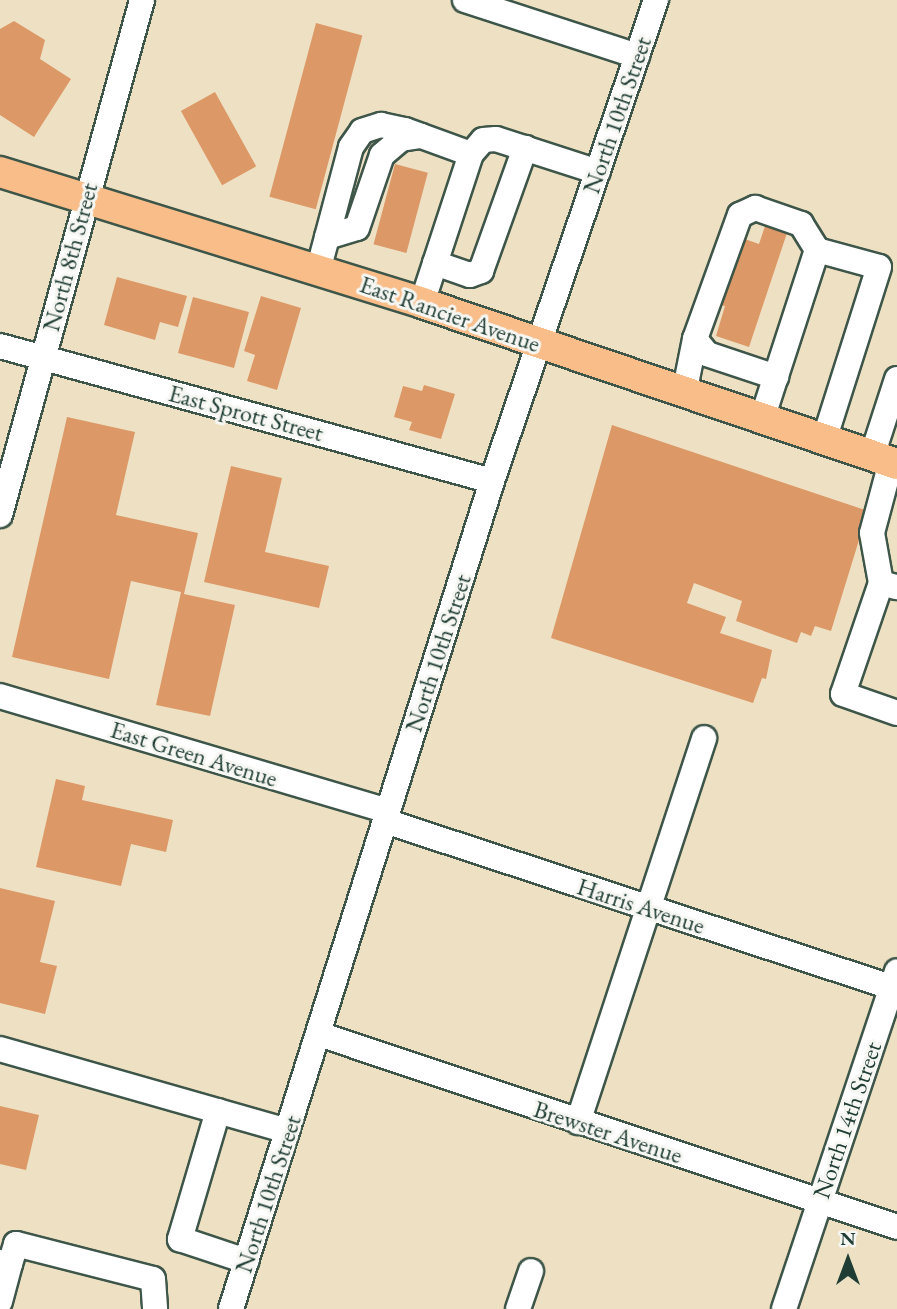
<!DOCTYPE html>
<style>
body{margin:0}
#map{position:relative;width:897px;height:1309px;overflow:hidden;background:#eee1c3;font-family:"EB Garamond",serif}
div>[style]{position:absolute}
.building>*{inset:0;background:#dc9867;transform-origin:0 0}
.roads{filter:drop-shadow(2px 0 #3e5649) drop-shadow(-2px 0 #3e5649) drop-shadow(0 2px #3e5649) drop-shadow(0 -2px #3e5649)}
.minor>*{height:24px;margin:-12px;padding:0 12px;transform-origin:12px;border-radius:12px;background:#fff}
.major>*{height:30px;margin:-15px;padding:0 15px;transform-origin:15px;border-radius:15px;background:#f8bd89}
span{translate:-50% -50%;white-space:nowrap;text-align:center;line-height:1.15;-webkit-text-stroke:6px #f6f6f2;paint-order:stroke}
.street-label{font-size:24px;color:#1f3d34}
.north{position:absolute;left:813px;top:1225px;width:70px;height:70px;-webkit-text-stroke:5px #f6f6f2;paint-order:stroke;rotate:0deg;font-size:19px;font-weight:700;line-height:28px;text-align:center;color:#1f3d34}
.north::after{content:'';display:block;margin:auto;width:24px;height:32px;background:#1f3d34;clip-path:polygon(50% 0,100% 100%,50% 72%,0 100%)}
</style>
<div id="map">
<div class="building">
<i style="clip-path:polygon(14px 21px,45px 40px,40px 59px,71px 79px,34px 137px,0 115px,0 29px)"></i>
<i style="left:316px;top:23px;width:48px;height:180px;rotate:15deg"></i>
<i style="left:215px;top:92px;width:85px;height:39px;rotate:61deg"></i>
<i style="left:395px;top:164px;width:34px;height:83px;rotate:15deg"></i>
<i style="clip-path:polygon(765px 226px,787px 233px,749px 347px,716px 336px,725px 306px,720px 305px,742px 238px,759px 244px)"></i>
<i style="clip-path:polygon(117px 277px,187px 296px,178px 327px,160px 322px,155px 340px,104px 325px)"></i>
<i style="clip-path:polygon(261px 296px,301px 308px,277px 390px,247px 381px,255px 355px,244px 351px)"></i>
<i style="left:193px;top:297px;width:58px;height:58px;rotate:15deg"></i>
<i style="clip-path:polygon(424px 385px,455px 394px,441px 439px,409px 430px,412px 422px,394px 417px,403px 386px,422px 391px)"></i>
<i style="clip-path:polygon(67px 417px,135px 432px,116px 515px,198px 533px,184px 594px,235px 605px,210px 716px,156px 705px,181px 592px,131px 581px,109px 679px,12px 657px)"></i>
<i style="clip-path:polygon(612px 425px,868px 511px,831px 631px,815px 626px,811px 636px,801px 632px,797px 643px,736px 621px,742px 601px,694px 583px,687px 603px,726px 617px,720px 633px,772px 650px,766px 679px,762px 678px,753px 703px,551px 638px)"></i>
<i style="clip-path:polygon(231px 466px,282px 478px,265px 552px,329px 566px,319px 608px,204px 582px)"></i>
<i style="clip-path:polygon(56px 779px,85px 786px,82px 800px,173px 820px,166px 852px,131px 844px,121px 886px,36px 867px)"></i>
<i style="clip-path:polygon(0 888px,55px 901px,40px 962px,57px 966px,45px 1014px,0 1003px)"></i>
<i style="clip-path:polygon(0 1106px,39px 1115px,26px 1170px,0 1164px)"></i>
</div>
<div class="roads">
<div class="minor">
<i style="left:465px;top:0;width:181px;rotate:18deg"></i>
<i style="left:327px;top:237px;width:31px;rotate:-17deg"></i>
<i style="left:357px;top:228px;width:77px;rotate:-71.1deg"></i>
<i style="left:382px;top:155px;width:25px;rotate:-40deg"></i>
<i style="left:401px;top:139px;width:20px;rotate:-9deg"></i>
<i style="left:435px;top:263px;width:37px;rotate:19deg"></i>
<i style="left:470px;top:275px;width:12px;rotate:-20deg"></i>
<i style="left:481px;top:271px;width:131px;rotate:-70.3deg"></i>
<i style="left:318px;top:271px;width:128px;rotate:-75.1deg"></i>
<i style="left:351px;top:147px;width:19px;rotate:-55deg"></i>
<i style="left:362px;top:131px;width:20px;rotate:-18deg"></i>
<i style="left:381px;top:125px;width:25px;rotate:12deg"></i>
<i style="left:405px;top:130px;width:70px;rotate:20deg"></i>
<i style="left:422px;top:303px;width:157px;rotate:-71.8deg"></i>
<i style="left:471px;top:154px;width:18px;rotate:-49deg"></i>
<i style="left:483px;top:140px;width:13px;rotate:-4deg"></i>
<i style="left:496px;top:139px;width:107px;rotate:17.9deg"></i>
<i style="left:695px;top:339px;width:19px;rotate:51deg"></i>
<i style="left:707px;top:354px;width:73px;rotate:18.4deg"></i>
<i style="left:0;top:346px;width:510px;rotate:15.34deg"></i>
<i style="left:684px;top:394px;width:56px;rotate:-78.7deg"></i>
<i style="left:695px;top:339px;width:132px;rotate:-70.1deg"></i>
<i style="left:740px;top:215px;width:17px;rotate:-25deg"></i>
<i style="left:755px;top:208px;width:49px;rotate:19.2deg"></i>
<i style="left:801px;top:224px;width:31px;rotate:58deg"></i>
<i style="left:762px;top:419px;width:178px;rotate:-72deg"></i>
<i style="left:817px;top:250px;width:64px;rotate:15.3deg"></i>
<i style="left:879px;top:267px;width:182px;rotate:107.6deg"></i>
<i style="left:872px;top:456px;width:81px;rotate:-72deg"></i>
<i style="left:891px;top:462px;width:73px;rotate:105deg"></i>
<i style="left:872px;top:533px;width:51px;rotate:79.8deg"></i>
<i style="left:881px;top:583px;width:16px;rotate:15deg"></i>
<i style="left:0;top:515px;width:534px;rotate:-74.58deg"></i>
<i style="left:881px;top:583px;width:117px;rotate:108.9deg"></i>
<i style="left:843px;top:694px;width:57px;rotate:19.4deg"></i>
<i style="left:0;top:696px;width:404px;rotate:16.5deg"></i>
<i style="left:385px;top:821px;width:539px;rotate:18.17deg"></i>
<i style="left:319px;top:1034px;width:609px;rotate:18.46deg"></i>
<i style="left:0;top:1049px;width:298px;rotate:15.9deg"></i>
<i style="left:218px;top:1111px;width:134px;rotate:106.5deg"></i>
<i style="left:180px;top:1239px;width:70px;rotate:18.4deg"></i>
<i style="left:578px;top:1122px;width:404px;rotate:-71.8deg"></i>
<i style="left:0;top:1262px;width:10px;rotate:11deg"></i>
<i style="left:10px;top:1264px;width:39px;rotate:105deg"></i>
<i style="left:10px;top:1264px;width:21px;rotate:-73deg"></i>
<i style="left:16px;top:1244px;width:141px;rotate:14.3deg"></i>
<i style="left:153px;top:1279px;width:30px;rotate:86deg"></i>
<i style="left:231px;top:1309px;width:868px;rotate:-72.5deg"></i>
<i style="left:492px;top:481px;width:508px;rotate:-71.17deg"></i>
<i style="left:518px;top:1309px;width:40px;rotate:-71.1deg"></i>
<i style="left:784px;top:1309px;width:356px;rotate:-71.5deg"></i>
</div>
<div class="major">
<i style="left:0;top:172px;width:442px;rotate:17.2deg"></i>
<i style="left:422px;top:303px;width:502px;rotate:18.72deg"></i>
</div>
</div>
<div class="street-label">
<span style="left:617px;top:115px;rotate:-71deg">North 10th Street</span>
<span style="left:70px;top:257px;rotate:-75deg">North 8th Street</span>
<span style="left:450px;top:314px;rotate:19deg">East Rancier Avenue</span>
<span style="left:246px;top:413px;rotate:15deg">East Sprott Street</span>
<span style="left:438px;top:653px;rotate:-72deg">North 10th Street</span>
<span style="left:194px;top:754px;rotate:17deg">East Green Avenue</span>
<span style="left:641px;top:906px;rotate:18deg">Harris Avenue</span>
<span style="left:847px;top:1120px;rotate:-71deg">North 14th Street</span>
<span style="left:608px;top:1132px;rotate:18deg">Brewster Avenue</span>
<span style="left:268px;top:1194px;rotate:-72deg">North 10th Street</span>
</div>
<div class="north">N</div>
</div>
